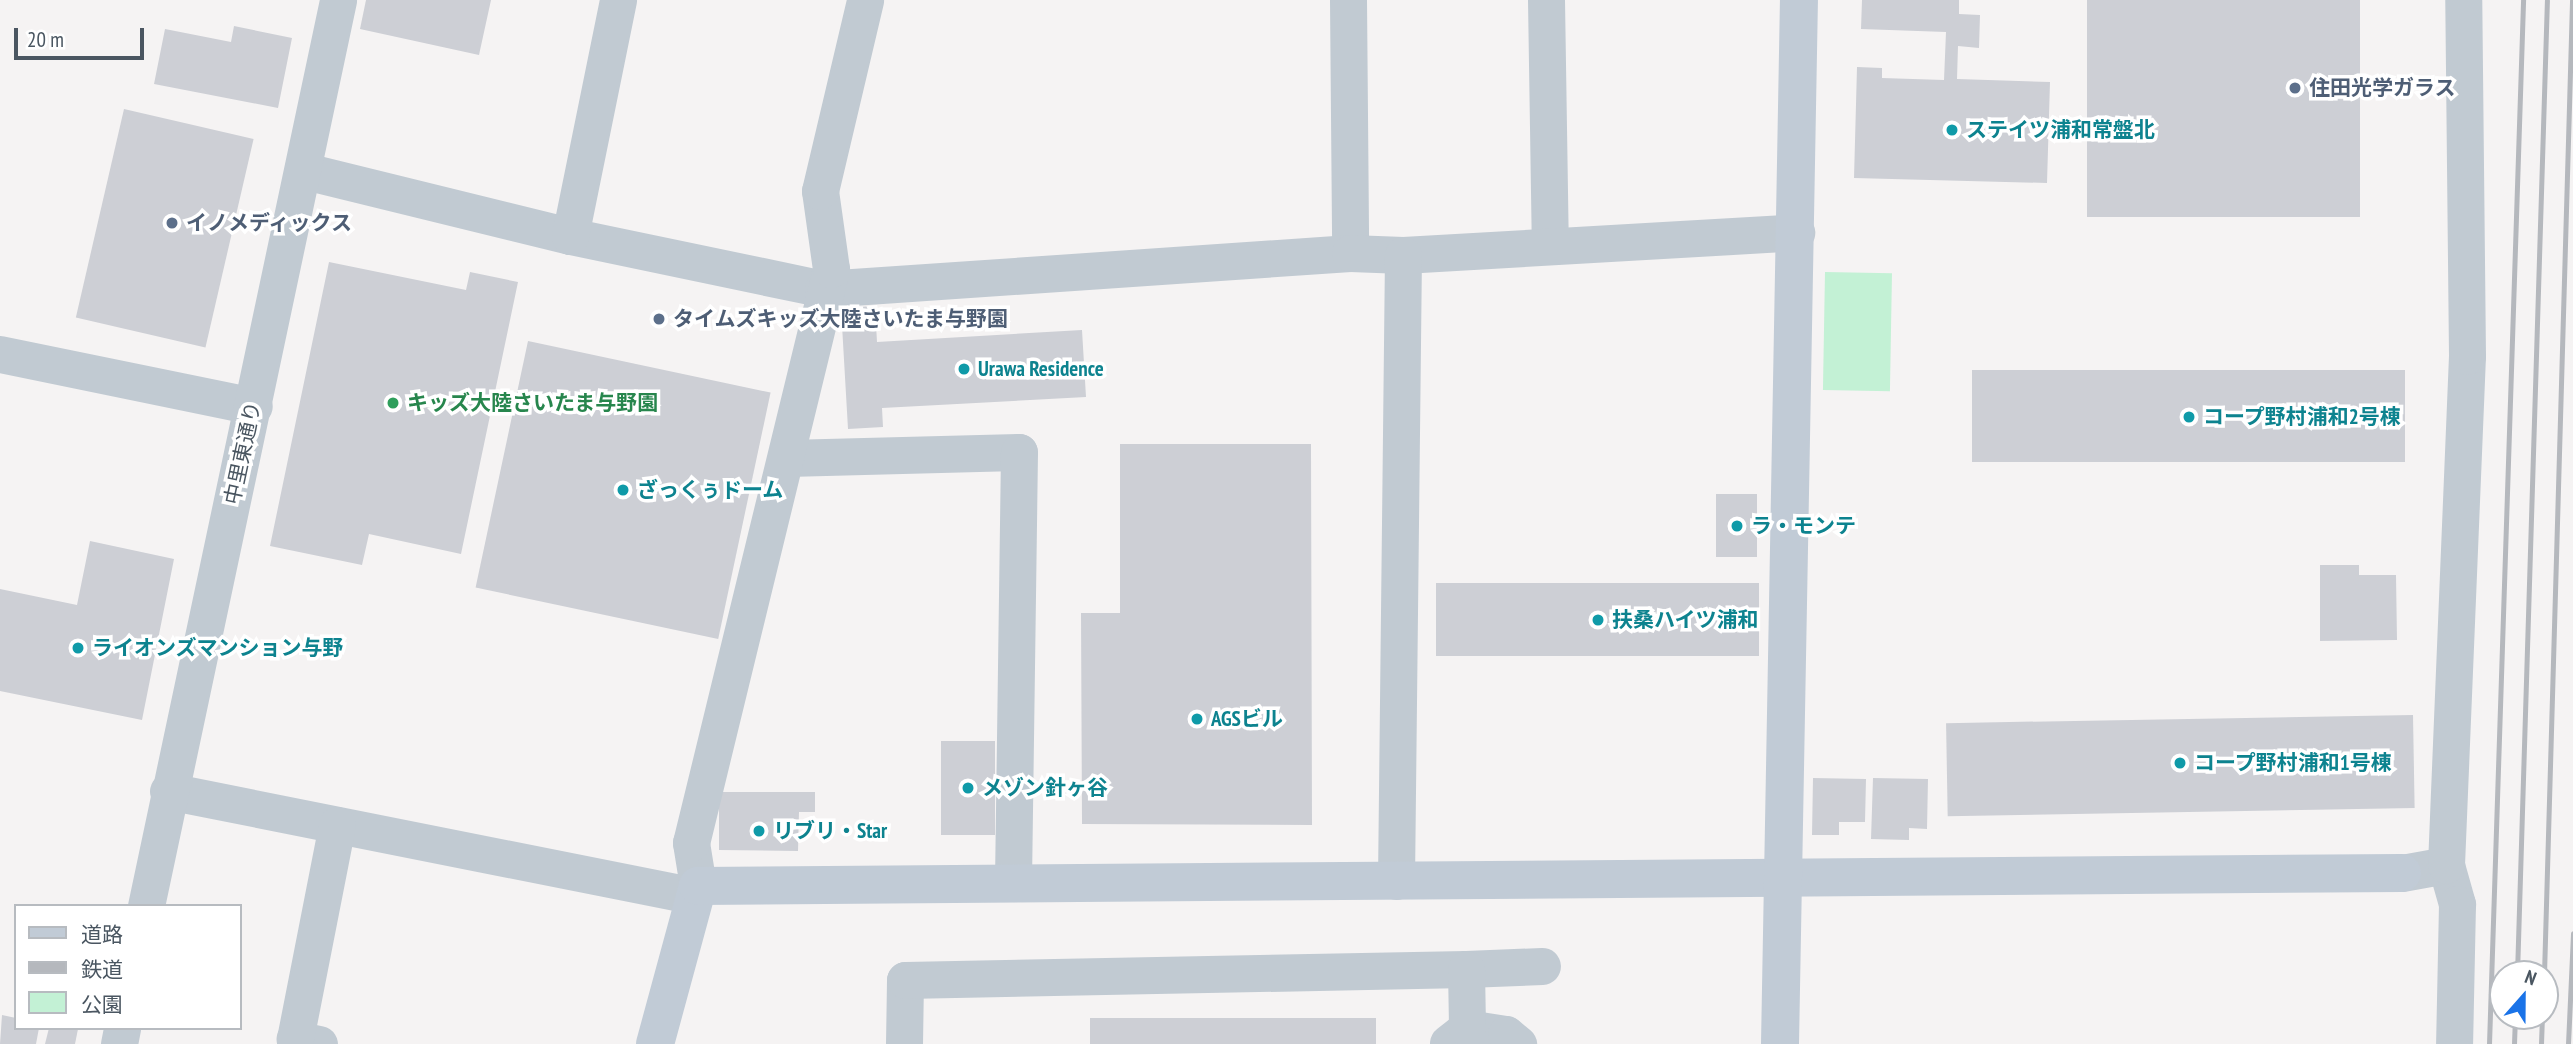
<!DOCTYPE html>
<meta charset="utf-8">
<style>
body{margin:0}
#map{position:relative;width:2573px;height:1044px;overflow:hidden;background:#f5f3f3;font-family:"PT Sans Narrow","Noto Sans JP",sans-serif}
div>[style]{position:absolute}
.green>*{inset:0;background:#c3f1d5;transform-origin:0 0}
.building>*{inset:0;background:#cdcfd5;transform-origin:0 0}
.street>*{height:37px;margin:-18.5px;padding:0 18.5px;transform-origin:18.5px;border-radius:18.5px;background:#c1cad2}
.secondary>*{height:38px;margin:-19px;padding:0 19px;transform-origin:19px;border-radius:19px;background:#c1cbd6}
.rail>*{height:5px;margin:-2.5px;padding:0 2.5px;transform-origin:2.5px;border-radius:2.5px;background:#b5b8bd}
.dots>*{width:19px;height:19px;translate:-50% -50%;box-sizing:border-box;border:4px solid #fff;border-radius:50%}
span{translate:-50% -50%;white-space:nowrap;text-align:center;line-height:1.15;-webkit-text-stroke:7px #fff;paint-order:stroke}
.service-label{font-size:21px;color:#4e5e75;font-weight:700}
.left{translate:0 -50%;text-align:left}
.culture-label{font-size:21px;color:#0d838f;font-weight:700}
.leisure-label{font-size:21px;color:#27864d;font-weight:700}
.street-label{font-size:21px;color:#4a5661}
.legend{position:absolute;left:14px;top:904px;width:228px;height:126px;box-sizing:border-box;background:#fff;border:2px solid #b7bbc0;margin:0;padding:9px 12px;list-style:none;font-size:21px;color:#4a5661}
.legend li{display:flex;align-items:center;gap:14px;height:35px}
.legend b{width:35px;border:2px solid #b7bbc0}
.north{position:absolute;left:2489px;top:960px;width:70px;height:70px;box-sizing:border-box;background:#fff;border:2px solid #b7bbc0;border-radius:50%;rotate:21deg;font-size:19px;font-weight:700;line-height:28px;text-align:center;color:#4a5661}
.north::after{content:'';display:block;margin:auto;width:24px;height:32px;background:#1a73e8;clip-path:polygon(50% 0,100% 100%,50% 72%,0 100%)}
.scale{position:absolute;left:14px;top:28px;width:130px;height:32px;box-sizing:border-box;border:4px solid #4a5661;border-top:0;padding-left:9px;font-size:21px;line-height:24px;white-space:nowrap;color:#4a5661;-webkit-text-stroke:5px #fff;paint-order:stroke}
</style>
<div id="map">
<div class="green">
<i style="left:1825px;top:272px;width:67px;height:118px;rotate:1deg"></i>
</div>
<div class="building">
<i style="clip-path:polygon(366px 0,491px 0,479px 55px,360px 29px)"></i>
<i style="clip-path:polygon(1862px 0,1959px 0,1959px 14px,1980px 15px,1979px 48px,1958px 46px,1957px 79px,2050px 82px,2047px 183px,1854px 178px,1857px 67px,1882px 68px,1882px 78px,1944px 80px,1946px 32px,1861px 29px)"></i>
<i style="left:2087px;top:0;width:273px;height:217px"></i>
<i style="clip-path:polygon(234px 26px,292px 38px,278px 108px,154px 84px,165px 29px,231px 42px)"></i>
<i style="left:124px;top:109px;width:133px;height:214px;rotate:13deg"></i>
<i style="clip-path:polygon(329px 262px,466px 290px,470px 272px,518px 282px,461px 554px,369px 534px,362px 565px,270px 546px)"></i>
<i style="clip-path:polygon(875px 306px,877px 342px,1082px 330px,1086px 397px,882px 408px,883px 427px,848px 429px,841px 308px)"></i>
<i style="left:528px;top:341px;width:248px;height:252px;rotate:12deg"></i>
<i style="left:2405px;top:370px;width:92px;height:433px;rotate:90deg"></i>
<i style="clip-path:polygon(1120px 444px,1311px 444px,1312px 825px,1082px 824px,1081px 613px,1120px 613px)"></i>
<i style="left:1716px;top:494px;width:41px;height:63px"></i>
<i style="clip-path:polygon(90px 541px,174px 559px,142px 720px,0 691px,0 589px,77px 605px)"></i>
<i style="clip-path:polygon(2320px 565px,2359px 565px,2359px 575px,2396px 575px,2397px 640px,2320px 641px)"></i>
<i style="left:1759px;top:583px;width:73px;height:323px;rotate:90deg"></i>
<i style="left:2413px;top:715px;width:93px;height:467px;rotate:89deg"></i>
<i style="left:941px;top:741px;width:54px;height:94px"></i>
<i style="clip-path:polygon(1813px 778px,1866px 779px,1865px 822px,1839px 822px,1839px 835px,1812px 835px)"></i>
<i style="clip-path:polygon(1873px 778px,1928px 779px,1927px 829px,1909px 828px,1909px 840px,1871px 839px)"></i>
<i style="clip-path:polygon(719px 792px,815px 792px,815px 812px,799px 812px,798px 851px,719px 850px)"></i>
<i style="clip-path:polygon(2px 1015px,16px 1018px,16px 1028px,39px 1028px,36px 1044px,0 1044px)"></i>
<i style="left:1090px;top:1018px;width:286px;height:26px"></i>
<i style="clip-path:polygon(49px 1028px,78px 1029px,75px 1044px,45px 1044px)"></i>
</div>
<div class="street">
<i style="left:1348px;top:0;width:253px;rotate:89.5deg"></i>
<i style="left:1546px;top:0;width:244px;rotate:89.1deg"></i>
<i style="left:305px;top:171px;width:273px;rotate:13.8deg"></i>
<i style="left:570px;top:236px;width:258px;rotate:11.8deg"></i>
<i style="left:823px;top:289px;width:528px;rotate:-3.91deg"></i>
<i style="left:1350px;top:253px;width:53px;rotate:2.2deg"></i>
<i style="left:1403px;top:255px;width:394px;rotate:-3.3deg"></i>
<i style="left:570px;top:236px;width:241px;rotate:-78.5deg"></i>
<i style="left:0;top:354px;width:259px;rotate:11.6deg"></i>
<i style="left:787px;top:458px;width:232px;rotate:-1.5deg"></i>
<i style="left:1019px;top:452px;width:431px;rotate:90.8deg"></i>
<i style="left:168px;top:791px;width:537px;rotate:11.27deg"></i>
<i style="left:2446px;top:865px;width:41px;rotate:74.2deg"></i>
<i style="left:2457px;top:904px;width:140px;rotate:91.2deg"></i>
<i style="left:2402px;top:873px;width:45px;rotate:-10.3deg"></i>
<i style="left:2446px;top:865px;width:509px;rotate:-87.64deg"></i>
<i style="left:2467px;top:356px;width:356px;rotate:-90.6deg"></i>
<i style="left:1396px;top:881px;width:626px;rotate:-89.36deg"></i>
<i style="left:698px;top:886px;width:44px;rotate:-99.2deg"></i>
<i style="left:691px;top:843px;width:591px;rotate:-76.29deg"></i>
<i style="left:831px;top:269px;width:79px;rotate:-98deg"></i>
<i style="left:820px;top:191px;width:196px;rotate:-76.7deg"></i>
<i style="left:146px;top:906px;width:926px;rotate:-78.03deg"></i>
<i style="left:1466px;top:969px;width:76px;rotate:-2.3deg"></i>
<i style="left:1448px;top:1043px;width:24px;rotate:-38deg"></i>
<i style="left:1467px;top:1028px;width:39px;rotate:9deg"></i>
<i style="left:1506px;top:1034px;width:16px;rotate:40deg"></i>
<i style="left:119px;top:1044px;width:16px;rotate:-79deg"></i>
<i style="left:319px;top:1044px;width:25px;rotate:-168deg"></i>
<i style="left:295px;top:1039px;width:218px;rotate:-78.9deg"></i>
<i style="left:904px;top:1044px;width:64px;rotate:-89.1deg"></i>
<i style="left:905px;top:980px;width:561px;rotate:-1.12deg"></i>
<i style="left:1466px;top:969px;width:59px;rotate:89deg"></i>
</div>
<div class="secondary">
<i style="left:655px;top:1044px;width:164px;rotate:-74.8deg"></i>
<i style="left:698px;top:886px;width:1704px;rotate:-0.44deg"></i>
<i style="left:1780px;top:1044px;width:1044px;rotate:-88.96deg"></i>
</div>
<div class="rail">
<i style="left:2517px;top:974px;width:974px;rotate:-88.24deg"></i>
<i style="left:2544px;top:974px;width:974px;rotate:-88.35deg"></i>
<i style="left:2489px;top:1044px;width:1045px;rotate:-88.13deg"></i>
<i style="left:2514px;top:1044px;width:28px;rotate:-88deg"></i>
<i style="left:2541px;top:1044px;width:28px;rotate:-88deg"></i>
<i style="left:2568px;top:1044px;width:111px;rotate:-87.4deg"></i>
</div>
<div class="dots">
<i style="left:2295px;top:88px;background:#5c6f8a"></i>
<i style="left:1952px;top:130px;background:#0f9aa8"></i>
<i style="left:172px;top:223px;background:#5c6f8a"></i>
<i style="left:659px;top:319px;background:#5c6f8a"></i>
<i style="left:964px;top:369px;background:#0f9aa8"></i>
<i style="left:393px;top:403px;background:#2e9e5b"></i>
<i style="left:2189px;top:417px;background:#0f9aa8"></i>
<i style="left:623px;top:490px;background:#0f9aa8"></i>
<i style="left:1737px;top:526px;background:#0f9aa8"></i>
<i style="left:1598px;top:620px;background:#0f9aa8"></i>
<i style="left:78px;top:648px;background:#0f9aa8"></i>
<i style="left:1197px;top:719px;background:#0f9aa8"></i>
<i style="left:2180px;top:763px;background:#0f9aa8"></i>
<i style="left:968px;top:788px;background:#0f9aa8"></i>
<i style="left:759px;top:831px;background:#0f9aa8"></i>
</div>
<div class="service-label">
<span class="left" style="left:2309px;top:88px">住田光学ガラス</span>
<span class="left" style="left:186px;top:223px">イノメディックス</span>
<span class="left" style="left:673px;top:319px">タイムズキッズ大陸さいたま与野園</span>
</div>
<div class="culture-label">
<span class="left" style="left:1966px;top:130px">ステイツ浦和常盤北</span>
<span class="left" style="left:978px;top:369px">Urawa Residence</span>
<span class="left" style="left:2203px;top:417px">コープ野村浦和2号棟</span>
<span class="left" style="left:637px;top:490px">ざっくぅドーム</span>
<span class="left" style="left:1751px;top:526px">ラ・モンテ</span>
<span class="left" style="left:1612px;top:620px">扶桑ハイツ浦和</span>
<span class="left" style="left:92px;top:648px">ライオンズマンション与野</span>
<span class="left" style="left:1211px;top:719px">AGSビル</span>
<span class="left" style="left:2194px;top:763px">コープ野村浦和1号棟</span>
<span class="left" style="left:982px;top:788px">メゾン針ヶ谷</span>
<span class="left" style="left:773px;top:831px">リブリ・Star</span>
</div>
<div class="leisure-label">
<span class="left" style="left:407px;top:403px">キッズ大陸さいたま与野園</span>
</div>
<div class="street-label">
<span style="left:243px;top:453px;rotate:-78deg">中里東通り</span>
</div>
<ul class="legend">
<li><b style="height:9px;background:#c1cbd6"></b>道路</li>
<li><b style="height:9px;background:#b5b8bd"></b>鉄道</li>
<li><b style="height:19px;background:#c3f1d5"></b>公園</li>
</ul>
<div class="north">N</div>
<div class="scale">20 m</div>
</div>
